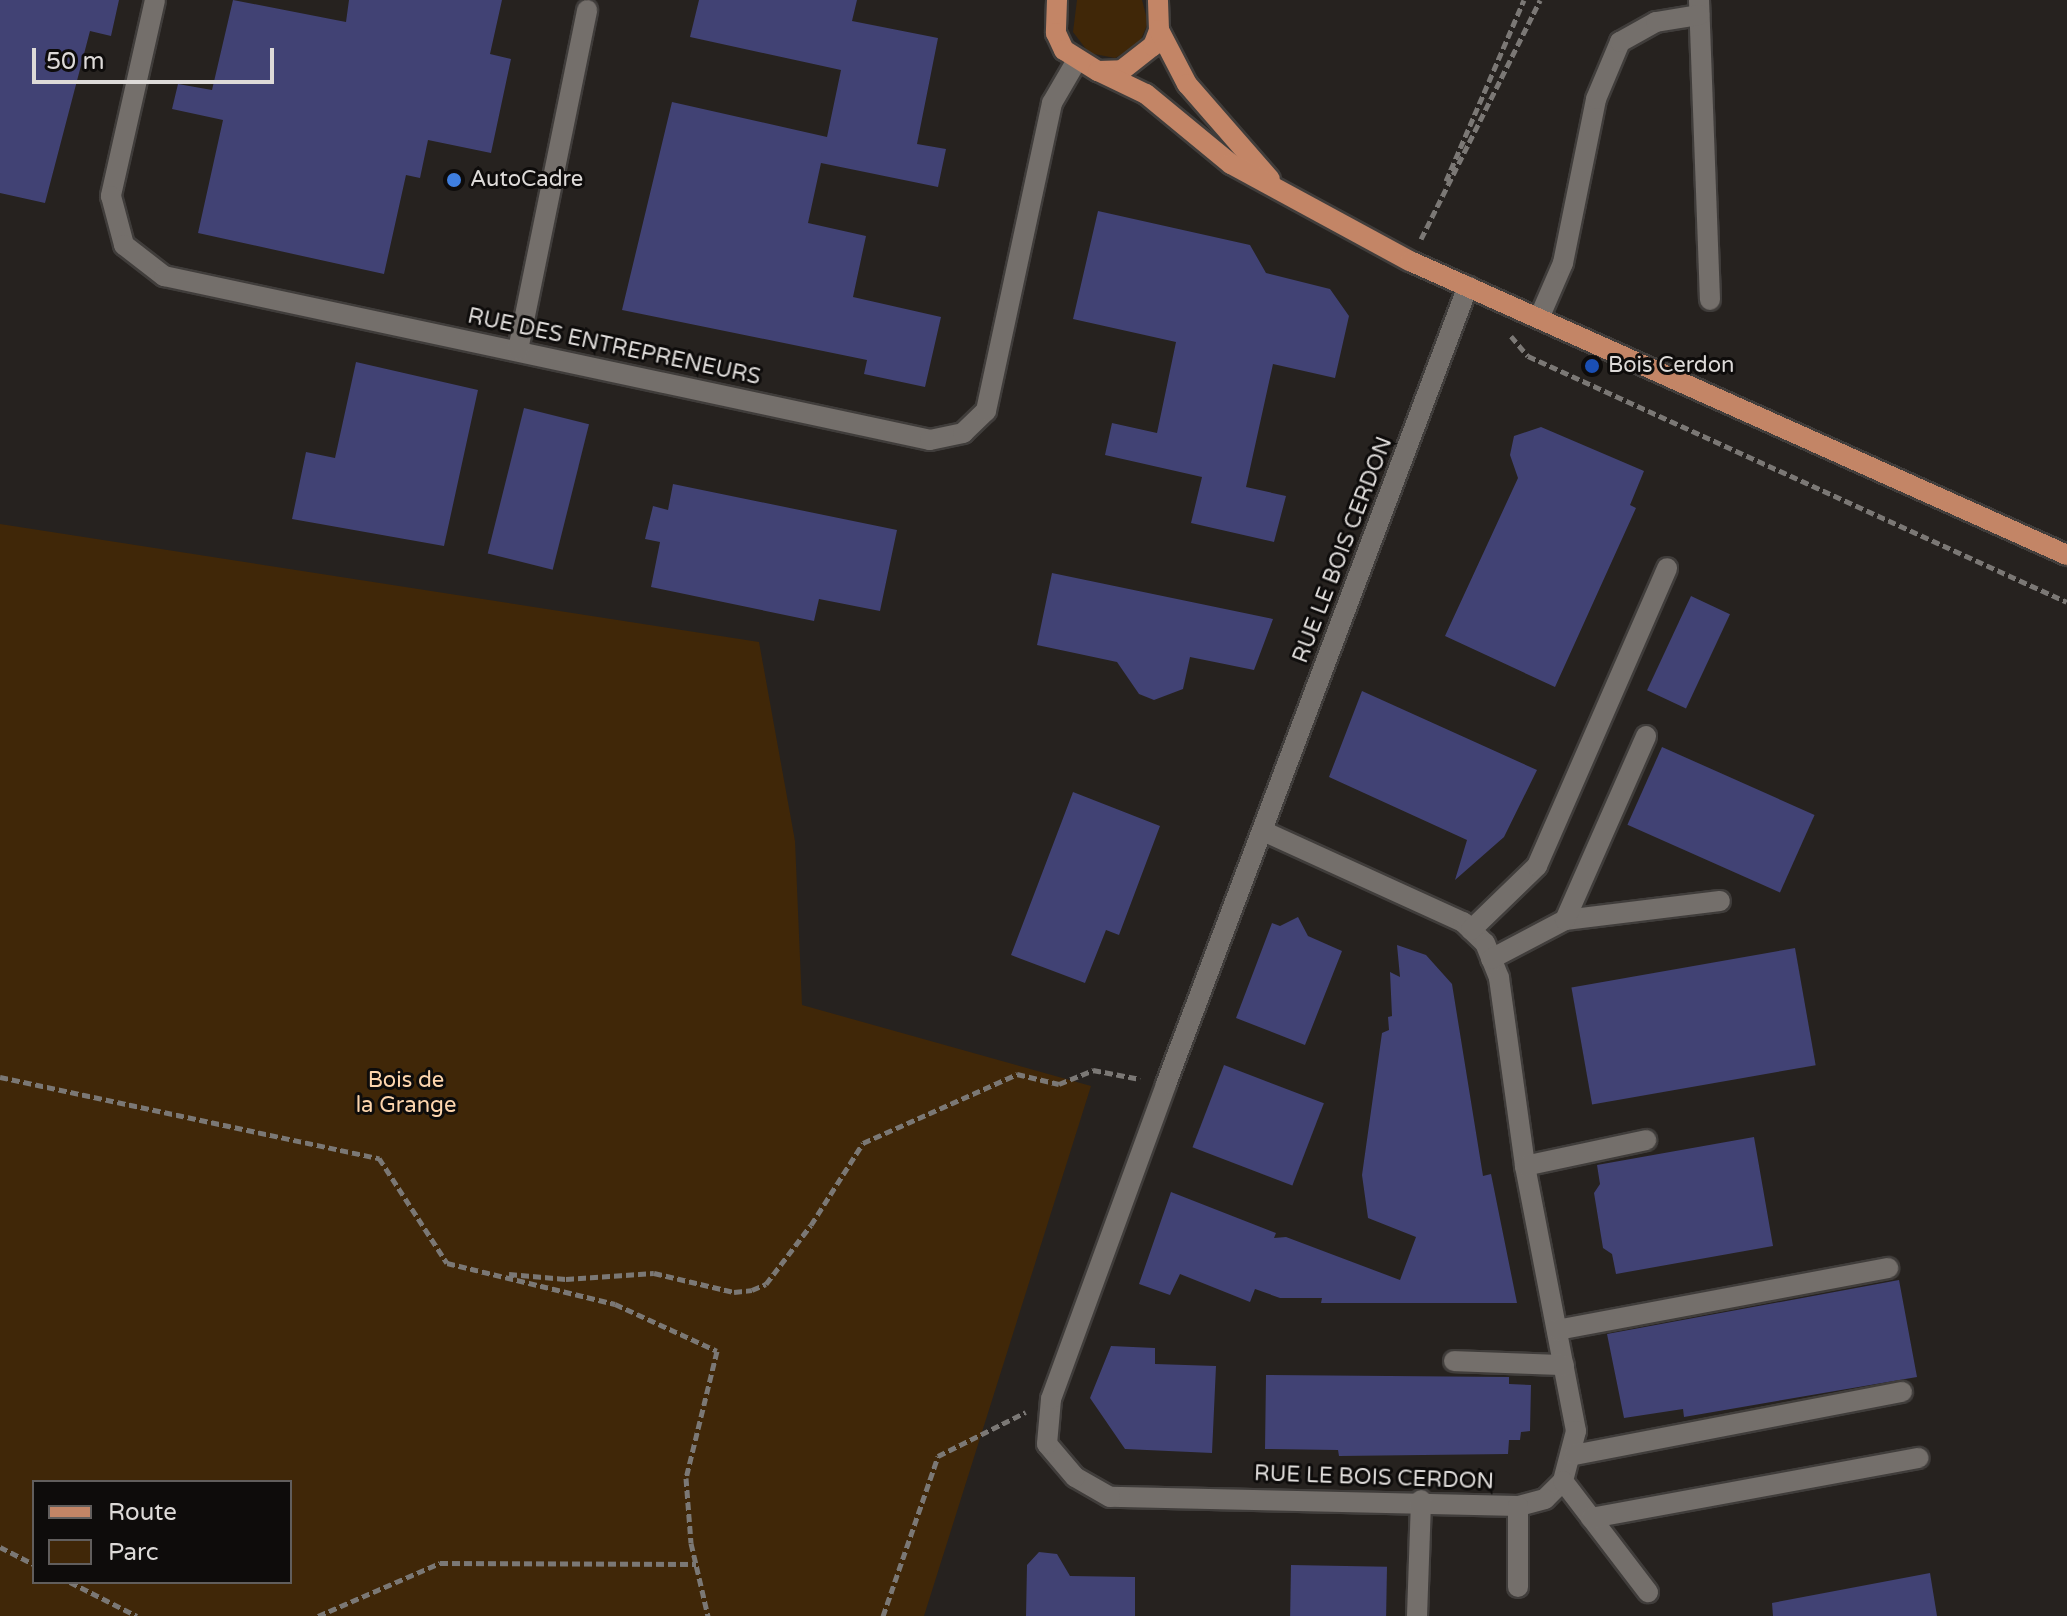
<!DOCTYPE html>
<style>
body{margin:0}
#map{position:relative;width:2067px;height:1616px;overflow:hidden;background:#26221f;font-family:"Varela Round",sans-serif}
div>[style]{position:absolute}
.green>*{inset:0;background:#402708}
.building>*{inset:0;background:#414274;transform-origin:0 0}
.path>*{height:5px;margin-top:-2.5px;transform-origin:0;background:repeating-linear-gradient(90deg,#7b7875 0 8px,transparent 0 12px)}
.roads{filter:drop-shadow(2px 0 #403d3b) drop-shadow(-2px 0 #403d3b) drop-shadow(0 2px #403d3b) drop-shadow(0 -2px #403d3b)}
.minor>*{height:20px;margin:-10px;padding:0 10px;transform-origin:10px;border-radius:10px;background:#746f6b}
.major>*{height:20px;margin:-10px;padding:0 10px;transform-origin:10px;border-radius:10px;background:#c38566}
.dots>*{width:22px;height:22px;translate:-50% -50%;box-sizing:border-box;border:4px solid #0e0c0b;border-radius:50%}
span{translate:-50% -50%;white-space:nowrap;text-align:center;line-height:1.15;-webkit-text-stroke:6px #0e0c0b;paint-order:stroke}
.poi-label{font-size:22px;color:#dddad8}
.left{translate:0 -50%;text-align:left}
.street-label{font-size:22px;color:#dddad8}
.park-label{font-size:22px;color:#fdd5ad}
.legend{position:absolute;left:32px;top:1480px;width:260px;height:104px;box-sizing:border-box;background:#0e0c0b;border:2px solid #615e5d;margin:0;padding:10px 14px;list-style:none;font-size:24px;color:#dddad8}
.legend li{display:flex;align-items:center;gap:16px;height:40px}
.legend b{width:40px;border:2px solid #615e5d}
.scale{position:absolute;left:32px;top:48px;width:242px;height:36px;box-sizing:border-box;border:4px solid #dddad8;border-top:0;padding-left:10px;font-size:24px;line-height:28px;white-space:nowrap;color:#dddad8;-webkit-text-stroke:6px #0e0c0b;paint-order:stroke}
</style>
<div id="map">
<div class="green">
<i style="clip-path:polygon(1077px 0,1142px 0,1148px 23px,1138px 46px,1115px 58px,1089px 53px,1073px 32px)"></i>
<i style="clip-path:polygon(evenodd,0 524px,759px 642px,795px 841px,802px 1005px,1091px 1086px,924px 1616px,0 1616px,0 524px,34px 1482px,290px 1482px,290px 1582px,34px 1582px,34px 1482px)"></i>
</div>
<div class="building">
<i style="clip-path:polygon(0 0,119px 0,111px 36px,90px 31px,45px 203px,0 193px)"></i>
<i style="clip-path:polygon(233px 0,346px 22px,349px 0,502px 0,490px 54px,511px 59px,491px 153px,428px 140px,420px 178px,406px 175px,384px 274px,198px 233px,223px 120px,172px 109px,178px 84px,212px 90px)"></i>
<i style="clip-path:polygon(699px 0,857px 0,852px 21px,938px 38px,917px 144px,946px 149px,938px 187px,821px 163px,808px 223px,866px 236px,853px 297px,941px 317px,925px 387px,864px 374px,867px 360px,622px 310px,672px 102px,827px 137px,841px 70px,690px 37px)"></i>
<i style="clip-path:polygon(1098px 211px,1250px 245px,1266px 273px,1330px 289px,1349px 316px,1335px 378px,1273px 364px,1246px 487px,1286px 496px,1274px 542px,1191px 523px,1202px 477px,1105px 455px,1112px 423px,1157px 433px,1176px 342px,1073px 319px)"></i>
<i style="clip-path:polygon(356px 362px,478px 390px,444px 546px,292px 519px,306px 452px,335px 458px)"></i>
<i style="left:524px;top:408px;width:67px;height:150px;rotate:14deg"></i>
<i style="clip-path:polygon(1541px 427px,1644px 471px,1630px 505px,1636px 508px,1555px 687px,1445px 636px,1518px 478px,1510px 455px,1514px 436px)"></i>
<i style="clip-path:polygon(673px 484px,897px 530px,880px 611px,819px 599px,814px 621px,651px 587px,660px 542px,645px 539px,653px 506px,668px 510px)"></i>
<i style="clip-path:polygon(1052px 573px,1273px 619px,1254px 670px,1190px 657px,1183px 689px,1154px 700px,1139px 694px,1117px 662px,1037px 645px)"></i>
<i style="left:1691px;top:596px;width:43px;height:104px;rotate:25deg"></i>
<i style="clip-path:polygon(1362px 691px,1537px 770px,1504px 837px,1455px 880px,1467px 840px,1329px 777px)"></i>
<i style="left:1662px;top:747px;width:167px;height:85px;rotate:24deg"></i>
<i style="clip-path:polygon(1073px 792px,1160px 826px,1119px 935px,1106px 930px,1085px 983px,1011px 955px)"></i>
<i style="clip-path:polygon(1298px 917px,1308px 936px,1342px 951px,1305px 1045px,1236px 1018px,1272px 923px,1280px 926px)"></i>
<i style="clip-path:polygon(1397px 945px,1426px 955px,1452px 984px,1483px 1176px,1491px 1174px,1517px 1303px,1321px 1303px,1322px 1298px,1280px 1298px,1255px 1289px,1250px 1302px,1180px 1274px,1170px 1295px,1139px 1284px,1171px 1192px,1276px 1233px,1274px 1238px,1286px 1237px,1400px 1280px,1416px 1237px,1368px 1218px,1362px 1175px,1382px 1033px,1389px 1030px,1388px 1017px,1392px 1016px,1390px 972px,1400px 977px)"></i>
<i style="left:1795px;top:948px;width:119px;height:227px;rotate:80deg"></i>
<i style="left:1224px;top:1065px;width:107px;height:88px;rotate:21deg"></i>
<i style="clip-path:polygon(1754px 1137px,1773px 1246px,1616px 1274px,1612px 1254px,1603px 1248px,1594px 1193px,1600px 1184px,1597px 1165px)"></i>
<i style="clip-path:polygon(1899px 1280px,1917px 1377px,1684px 1417px,1683px 1409px,1624px 1418px,1607px 1334px)"></i>
<i style="clip-path:polygon(1111px 1346px,1155px 1348px,1155px 1364px,1216px 1366px,1212px 1453px,1125px 1449px,1090px 1398px)"></i>
<i style="clip-path:polygon(1266px 1375px,1509px 1377px,1509px 1384px,1531px 1385px,1530px 1431px,1521px 1432px,1520px 1440px,1509px 1440px,1508px 1454px,1339px 1456px,1338px 1450px,1265px 1449px)"></i>
<i style="clip-path:polygon(1039px 1552px,1057px 1554px,1070px 1576px,1135px 1577px,1135px 1616px,1026px 1616px,1027px 1565px)"></i>
<i style="left:1291px;top:1565px;width:96px;height:51px;rotate:1deg"></i>
<i style="clip-path:polygon(1930px 1573px,1937px 1616px,1773px 1616px,1772px 1603px)"></i>
</div>
<div class="path">
<i style="left:1446px;top:181px;width:197px;rotate:-66.7deg"></i>
<i style="left:1421px;top:239px;width:267px;rotate:-63.5deg"></i>
<i style="left:1511px;top:336px;width:26px;rotate:50deg"></i>
<i style="left:1528px;top:356px;width:592px;rotate:24.53deg"></i>
<i style="left:0;top:1077px;width:388px;rotate:12.1deg"></i>
<i style="left:379px;top:1158px;width:125px;rotate:57.1deg"></i>
<i style="left:447px;top:1263px;width:173px;rotate:13.7deg"></i>
<i style="left:615px;top:1304px;width:112px;rotate:24.7deg"></i>
<i style="left:717px;top:1351px;width:131px;rotate:103.7deg"></i>
<i style="left:686px;top:1478px;width:65px;rotate:85.6deg"></i>
<i style="left:691px;top:1543px;width:75px;rotate:76.9deg"></i>
<i style="left:509px;top:1274px;width:57px;rotate:5deg"></i>
<i style="left:566px;top:1279px;width:88px;rotate:-3.9deg"></i>
<i style="left:654px;top:1273px;width:82px;rotate:13.4deg"></i>
<i style="left:734px;top:1292px;width:18px;rotate:-6deg"></i>
<i style="left:752px;top:1290px;width:15px;rotate:-23deg"></i>
<i style="left:766px;top:1284px;width:74px;rotate:-52.7deg"></i>
<i style="left:811px;top:1225px;width:97px;rotate:-57.6deg"></i>
<i style="left:863px;top:1143px;width:169px;rotate:-24.1deg"></i>
<i style="left:1017px;top:1074px;width:43px;rotate:13.4deg"></i>
<i style="left:1059px;top:1084px;width:37px;rotate:-22deg"></i>
<i style="left:1093px;top:1070px;width:48px;rotate:10.8deg"></i>
<i style="left:0;top:1547px;width:38px;rotate:27deg"></i>
<i style="left:70px;top:1582px;width:75px;rotate:26.9deg"></i>
<i style="left:318px;top:1616px;width:133px;rotate:-23.5deg"></i>
<i style="left:440px;top:1563px;width:256px;rotate:0.2deg"></i>
<i style="left:883px;top:1616px;width:169px;rotate:-71deg"></i>
<i style="left:938px;top:1456px;width:98px;rotate:-26.6deg"></i>
</div>
<div class="roads">
<div class="minor">
<i style="left:155px;top:0;width:201px;rotate:102.7deg"></i>
<i style="left:111px;top:196px;width:51px;rotate:75.1deg"></i>
<i style="left:124px;top:245px;width:51px;rotate:37.8deg"></i>
<i style="left:164px;top:276px;width:783px;rotate:12.08deg"></i>
<i style="left:930px;top:440px;width:34px;rotate:-12deg"></i>
<i style="left:963px;top:433px;width:32px;rotate:-44deg"></i>
<i style="left:986px;top:411px;width:315px;rotate:-77.9deg"></i>
<i style="left:1052px;top:103px;width:48px;rotate:-59.7deg"></i>
<i style="left:1699px;top:0;width:300px;rotate:87.9deg"></i>
<i style="left:1540px;top:316px;width:58px;rotate:-66.5deg"></i>
<i style="left:1563px;top:263px;width:167px;rotate:-78.6deg"></i>
<i style="left:1596px;top:99px;width:62px;rotate:-67.2deg"></i>
<i style="left:1620px;top:42px;width:41px;rotate:-29.1deg"></i>
<i style="left:1656px;top:22px;width:44px;rotate:-9.2deg"></i>
<i style="left:518px;top:350px;width:347px;rotate:-78.5deg"></i>
<i style="left:1263px;top:831px;width:220px;rotate:24.5deg"></i>
<i style="left:1463px;top:922px;width:30px;rotate:44deg"></i>
<i style="left:1485px;top:943px;width:38px;rotate:68deg"></i>
<i style="left:1499px;top:978px;width:190px;rotate:82.1deg"></i>
<i style="left:1525px;top:1166px;width:270px;rotate:79.1deg"></i>
<i style="left:1576px;top:1431px;width:52px;rotate:104.6deg"></i>
<i style="left:1563px;top:1481px;width:25px;rotate:135deg"></i>
<i style="left:1545px;top:1499px;width:28px;rotate:165deg"></i>
<i style="left:1518px;top:1506px;width:408px;rotate:-178.7deg"></i>
<i style="left:1110px;top:1497px;width:40px;rotate:-150.3deg"></i>
<i style="left:1075px;top:1477px;width:43px;rotate:-130.3deg"></i>
<i style="left:1047px;top:1444px;width:45px;rotate:-84.9deg"></i>
<i style="left:1051px;top:1399px;width:335px;rotate:-69.9deg"></i>
<i style="left:1166px;top:1084px;width:853px;rotate:-69.27deg"></i>
<i style="left:1565px;top:920px;width:156px;rotate:-7deg"></i>
<i style="left:1471px;top:930px;width:92px;rotate:-44.1deg"></i>
<i style="left:1537px;top:866px;width:325px;rotate:-66.4deg"></i>
<i style="left:1491px;top:959px;width:84px;rotate:-27.8deg"></i>
<i style="left:1565px;top:920px;width:201px;rotate:-66.2deg"></i>
<i style="left:1525px;top:1166px;width:124px;rotate:-12.1deg"></i>
<i style="left:1557px;top:1330px;width:337px;rotate:-10.6deg"></i>
<i style="left:1454px;top:1361px;width:110px;rotate:2.1deg"></i>
<i style="left:1574px;top:1455px;width:334px;rotate:-10.9deg"></i>
<i style="left:1563px;top:1481px;width:140px;rotate:52.6deg"></i>
<i style="left:1518px;top:1506px;width:81px;rotate:90deg"></i>
<i style="left:1591px;top:1518px;width:333px;rotate:-10.4deg"></i>
<i style="left:1417px;top:1616px;width:116px;rotate:-88deg"></i>
</div>
<div class="major">
<i style="left:1057px;top:0;width:33px;rotate:92deg"></i>
<i style="left:1056px;top:33px;width:19px;rotate:65deg"></i>
<i style="left:1064px;top:50px;width:40px;rotate:32deg"></i>
<i style="left:1098px;top:71px;width:24px;rotate:-2deg"></i>
<i style="left:1122px;top:70px;width:39px;rotate:-38deg"></i>
<i style="left:1153px;top:46px;width:17px;rotate:-69deg"></i>
<i style="left:1159px;top:30px;width:30px;rotate:-92deg"></i>
<i style="left:1159px;top:30px;width:61px;rotate:62.6deg"></i>
<i style="left:1187px;top:84px;width:126px;rotate:48.9deg"></i>
<i style="left:1098px;top:71px;width:53px;rotate:25.6deg"></i>
<i style="left:1146px;top:94px;width:110px;rotate:39.5deg"></i>
<i style="left:1231px;top:164px;width:204px;rotate:28.5deg"></i>
<i style="left:1410px;top:261px;width:720px;rotate:24.11deg"></i>
</div>
</div>
<div class="dots">
<i style="left:454px;top:180px;background:#3f7fe0"></i>
<i style="left:1592px;top:366px;background:#1a4fb4"></i>
</div>
<div class="poi-label">
<span class="left" style="left:470px;top:180px">AutoCadre</span>
<span class="left" style="left:1608px;top:366px">Bois Cerdon</span>
</div>
<div class="street-label">
<span style="left:614px;top:347px;rotate:12deg">RUE DES ENTREPRENEURS</span>
<span style="left:1343px;top:550px;rotate:-69deg">RUE LE BOIS CERDON</span>
<span style="left:1374px;top:1478px;rotate:2deg">RUE LE BOIS CERDON</span>
</div>
<div class="park-label">
<span style="left:406px;top:1093px">Bois de<br>la Grange</span>
</div>
<ul class="legend">
<li><b style="height:10px;background:#c38566"></b>Route</li>
<li><b style="height:22px;background:#402708"></b>Parc</li>
</ul>
<div class="scale">50 m</div>
</div>
